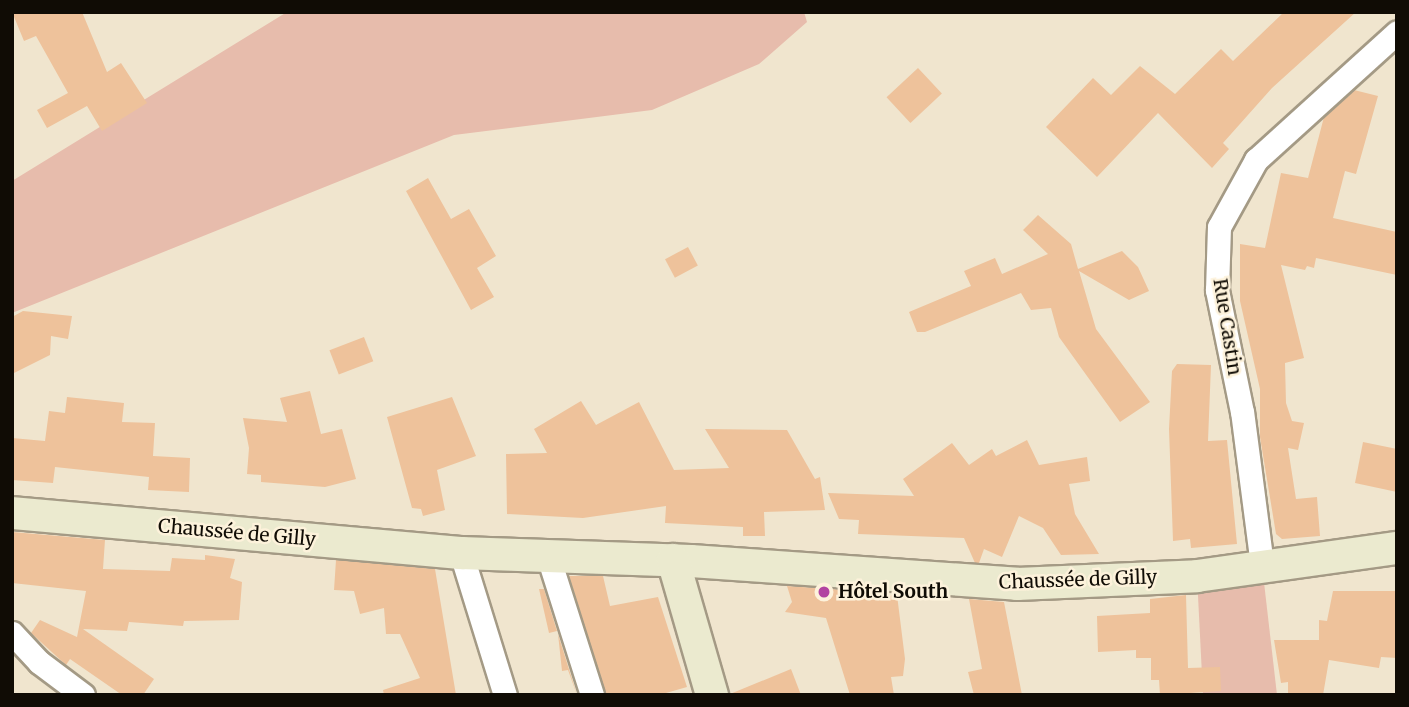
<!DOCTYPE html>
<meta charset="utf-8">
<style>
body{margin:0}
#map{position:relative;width:1409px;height:707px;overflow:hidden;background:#f0e5ce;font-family:Merriweather,serif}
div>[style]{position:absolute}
.green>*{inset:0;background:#e7bcac}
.building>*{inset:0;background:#eec29b;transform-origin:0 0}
.roads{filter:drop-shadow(2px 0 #a49a85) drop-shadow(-2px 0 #a49a85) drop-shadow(0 2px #a49a85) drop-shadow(0 -2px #a49a85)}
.street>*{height:23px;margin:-11.5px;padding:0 11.5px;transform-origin:11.5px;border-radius:11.5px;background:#fff}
.secondary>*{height:32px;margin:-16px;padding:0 16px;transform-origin:16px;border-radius:16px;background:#ebeacf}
.dots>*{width:19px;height:19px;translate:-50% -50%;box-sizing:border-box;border:4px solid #fdf2db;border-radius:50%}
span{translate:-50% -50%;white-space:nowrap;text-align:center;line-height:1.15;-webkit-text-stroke:5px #fdf2db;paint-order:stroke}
.street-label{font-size:19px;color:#100c05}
.poi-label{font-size:19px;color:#100c05;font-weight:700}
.left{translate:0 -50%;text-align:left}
.frame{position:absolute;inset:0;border:14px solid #100c05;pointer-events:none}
</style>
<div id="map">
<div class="green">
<i style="clip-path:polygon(287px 12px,804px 12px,807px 22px,759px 64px,652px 110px,454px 135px,12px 313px,12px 181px)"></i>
<i style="clip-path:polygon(1262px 565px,1277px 695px,1203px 695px,1197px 576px)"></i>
</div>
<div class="building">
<i style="clip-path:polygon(12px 12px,82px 12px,107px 72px,121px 63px,147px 103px,102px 131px,87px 106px,47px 128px,37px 110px,68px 93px,36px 36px,24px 41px)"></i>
<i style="clip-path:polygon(1284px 12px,1356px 12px,1272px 88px,1223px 143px,1229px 149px,1212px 168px,1158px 113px,1097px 177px,1046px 127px,1093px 78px,1111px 95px,1140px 66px,1175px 94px,1221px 49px,1233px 61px)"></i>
<i style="left:918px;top:68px;width:35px;height:43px;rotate:47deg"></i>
<i style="clip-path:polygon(1354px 90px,1378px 96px,1356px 174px,1345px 171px,1333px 218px,1397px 232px,1397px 275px,1316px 258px,1314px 268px,1307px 266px,1305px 270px,1281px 265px,1304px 358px,1285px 363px,1286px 403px,1292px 421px,1304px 423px,1298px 450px,1288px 448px,1296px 499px,1317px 497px,1320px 536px,1282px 539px,1276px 534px,1260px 437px,1260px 389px,1240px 301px,1240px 244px,1265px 248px,1281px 173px,1308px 178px,1324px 117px)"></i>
<i style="clip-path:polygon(428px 178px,451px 219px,469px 209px,496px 256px,477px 268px,494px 297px,471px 310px,406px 191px)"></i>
<i style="clip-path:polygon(1038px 215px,1071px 244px,1078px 269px,1122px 251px,1138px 267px,1149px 291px,1129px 300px,1079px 271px,1096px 329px,1150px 402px,1120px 422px,1059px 337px,1051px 308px,1031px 310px,1021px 293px,925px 332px,917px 332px,909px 312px,971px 286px,964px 271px,995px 258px,1002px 274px,1048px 254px,1023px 230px)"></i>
<i style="left:688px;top:247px;width:21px;height:26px;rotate:62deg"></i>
<i style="clip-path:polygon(23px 311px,72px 316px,68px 339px,51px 336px,50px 355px,12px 374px,12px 317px)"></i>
<i style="left:364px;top:337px;width:26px;height:37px;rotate:69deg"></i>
<i style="clip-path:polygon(1177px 364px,1211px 365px,1208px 441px,1227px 440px,1237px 544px,1191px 548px,1190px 539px,1173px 541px,1169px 429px,1172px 371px)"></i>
<i style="clip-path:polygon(310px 391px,321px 434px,342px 429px,356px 479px,325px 487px,261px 482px,261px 475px,247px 474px,249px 448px,243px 418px,287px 422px,280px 398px)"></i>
<i style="clip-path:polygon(67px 397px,124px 403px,122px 422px,155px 423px,153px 456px,190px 458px,189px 492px,148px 490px,149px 477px,55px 467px,53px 483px,12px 480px,12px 438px,45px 441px,49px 411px,65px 413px)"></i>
<i style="clip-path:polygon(452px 397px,476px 456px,437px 470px,445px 510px,423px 516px,421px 509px,412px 508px,387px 417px)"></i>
<i style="clip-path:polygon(581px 401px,596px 425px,639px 402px,674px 470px,729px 468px,705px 429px,787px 430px,815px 479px,820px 477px,825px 510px,764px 512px,765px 536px,743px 536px,743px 527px,665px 523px,666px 506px,583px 518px,507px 514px,506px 454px,547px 453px,534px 429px)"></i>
<i style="clip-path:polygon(1027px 440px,1039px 465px,1087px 457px,1090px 481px,1069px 484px,1075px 514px,1099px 554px,1061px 555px,1043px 528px,1019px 516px,1002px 557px,984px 549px,979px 563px,975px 563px,964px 538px,858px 534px,859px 520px,839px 519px,828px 493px,914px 496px,903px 479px,952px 443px,969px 465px,992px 449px,996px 456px)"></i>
<i style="clip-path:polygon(1363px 442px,1397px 449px,1397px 492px,1355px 483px)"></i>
<i style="clip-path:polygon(12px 532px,105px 540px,103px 569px,170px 571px,172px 558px,205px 560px,205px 555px,235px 559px,230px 578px,242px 582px,239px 620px,184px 621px,183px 626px,129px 622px,127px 631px,83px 629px,154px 679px,143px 695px,122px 695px,70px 659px,66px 665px,31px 633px,40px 620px,77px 637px,86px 591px,12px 583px)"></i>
<i style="clip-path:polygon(336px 560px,435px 569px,456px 695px,384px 695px,383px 690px,420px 678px,400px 634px,386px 634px,384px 608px,360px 614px,354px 591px,334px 590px)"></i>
<i style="clip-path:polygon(569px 576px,603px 576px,610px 606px,658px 597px,687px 687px,659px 695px,606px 695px)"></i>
<i style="clip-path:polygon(787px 586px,860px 591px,861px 598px,897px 595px,905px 659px,903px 676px,891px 677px,894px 695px,850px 695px,826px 618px,785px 612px,792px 602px)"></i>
<i style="clip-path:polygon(539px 589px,544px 589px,557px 631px,549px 633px)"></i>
<i style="clip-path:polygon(1333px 591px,1397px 591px,1397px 658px,1381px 657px,1379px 668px,1329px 660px,1323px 695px,1288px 695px,1288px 682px,1281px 683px,1274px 640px,1319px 640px,1319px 620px,1327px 621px)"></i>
<i style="clip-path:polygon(1186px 595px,1188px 668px,1220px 667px,1221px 691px,1160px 695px,1159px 680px,1151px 680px,1151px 658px,1136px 658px,1136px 650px,1098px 652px,1097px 616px,1150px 613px,1150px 599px)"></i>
<i style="clip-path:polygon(969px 599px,1004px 602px,1022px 695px,974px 695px,968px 672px,982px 669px)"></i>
<i style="clip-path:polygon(558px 634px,577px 695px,568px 670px,562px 671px)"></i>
<i style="clip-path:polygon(791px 669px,801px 695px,730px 695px,730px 694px)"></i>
</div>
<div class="roads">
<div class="street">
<i style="left:461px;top:553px;width:149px;rotate:72.8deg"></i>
<i style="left:548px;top:556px;width:146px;rotate:72.4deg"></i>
<i style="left:1262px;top:565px;width:154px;rotate:-97.4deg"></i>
<i style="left:1242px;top:412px;width:125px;rotate:-101.6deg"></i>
<i style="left:1217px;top:290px;width:63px;rotate:-88.2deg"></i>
<i style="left:1219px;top:227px;width:77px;rotate:-61.1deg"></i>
<i style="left:1256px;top:160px;width:190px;rotate:-42.2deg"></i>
<i style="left:12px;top:633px;width:40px;rotate:47deg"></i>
<i style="left:39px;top:662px;width:55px;rotate:36.9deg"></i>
</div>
<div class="secondary">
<i style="left:12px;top:513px;width:451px;rotate:5.1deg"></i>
<i style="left:461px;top:553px;width:230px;rotate:2deg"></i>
<i style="left:691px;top:561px;width:327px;rotate:4deg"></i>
<i style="left:1017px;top:584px;width:180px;rotate:-2.5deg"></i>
<i style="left:1197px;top:576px;width:202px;rotate:-8deg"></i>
<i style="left:673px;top:560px;width:141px;rotate:73.9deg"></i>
</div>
</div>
<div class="dots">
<i style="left:824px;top:592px;background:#b244a1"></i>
</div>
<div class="street-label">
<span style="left:1227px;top:327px;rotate:81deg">Rue Castin</span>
<span style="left:237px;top:533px;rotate:5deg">Chaussée de Gilly</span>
<span style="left:1078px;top:580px;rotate:-2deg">Chaussée de Gilly</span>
</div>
<div class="poi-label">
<span class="left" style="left:838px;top:592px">Hôtel South</span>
</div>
<div class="frame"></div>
</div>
